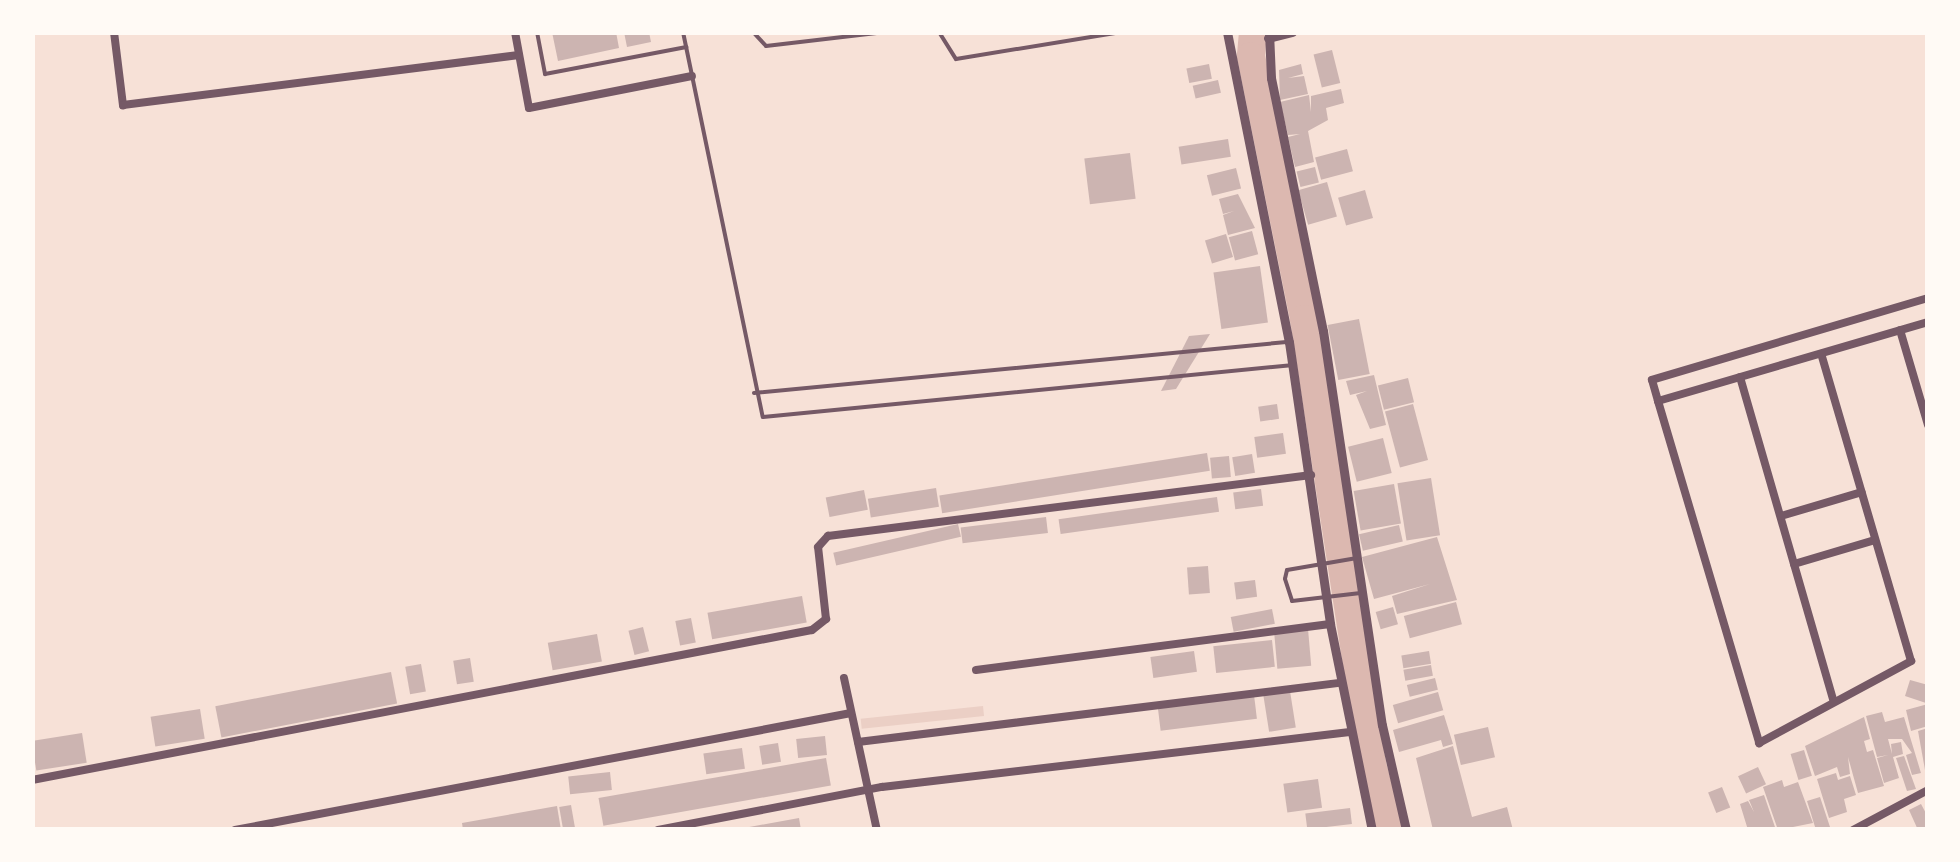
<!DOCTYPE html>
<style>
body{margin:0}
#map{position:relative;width:1960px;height:862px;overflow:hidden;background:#f7e1d7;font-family:Helvetica,sans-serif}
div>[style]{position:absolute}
.green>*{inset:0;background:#ebcfc5;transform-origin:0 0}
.river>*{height:28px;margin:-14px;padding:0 14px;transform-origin:14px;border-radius:14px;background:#dcb8b0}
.building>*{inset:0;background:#ccb4b1;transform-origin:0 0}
.service>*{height:4px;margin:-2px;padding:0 2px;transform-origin:2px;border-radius:2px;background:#755966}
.minor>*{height:8px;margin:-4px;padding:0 4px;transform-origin:4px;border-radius:4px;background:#755966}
.tertiary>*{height:9px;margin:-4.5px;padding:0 4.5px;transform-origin:4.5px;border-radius:4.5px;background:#755966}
span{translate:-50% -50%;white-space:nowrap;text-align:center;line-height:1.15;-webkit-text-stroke:10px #fffaf5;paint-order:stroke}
.frame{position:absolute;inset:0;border:35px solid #fffaf5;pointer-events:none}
</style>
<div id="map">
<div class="green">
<i style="left:983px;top:706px;width:10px;height:123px;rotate:84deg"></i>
</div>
<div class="river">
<i style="left:1253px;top:32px;width:24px;rotate:95deg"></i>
<i style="left:1251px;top:56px;width:268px;rotate:78.6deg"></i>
<i style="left:1304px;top:319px;width:450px;rotate:81.3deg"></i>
<i style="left:1372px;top:764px;width:68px;rotate:74.7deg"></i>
</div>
<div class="building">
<i style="clip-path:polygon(552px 32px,616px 32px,619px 48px,558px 61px)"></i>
<i style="clip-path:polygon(624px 32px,649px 32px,651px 42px,627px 47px)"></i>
<i style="left:1332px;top:50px;width:34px;height:19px;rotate:76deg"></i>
<i style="left:1209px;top:64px;width:15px;height:23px;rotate:79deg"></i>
<i style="clip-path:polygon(1301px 64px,1303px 74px,1288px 78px,1304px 76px,1308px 94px,1280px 100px,1279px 70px)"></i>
<i style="left:1218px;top:80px;width:13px;height:26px;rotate:77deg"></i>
<i style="clip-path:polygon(1341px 89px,1344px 103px,1326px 108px,1328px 120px,1308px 131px,1314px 162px,1295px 167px,1288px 137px,1300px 134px,1288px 135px,1280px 102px,1309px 95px,1311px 112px,1311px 96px)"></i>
<i style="left:1228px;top:139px;width:18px;height:50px;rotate:81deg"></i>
<i style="left:1347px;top:149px;width:23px;height:33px;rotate:75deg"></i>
<i style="left:1130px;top:153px;width:46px;height:46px;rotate:83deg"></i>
<i style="left:1315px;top:167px;width:16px;height:19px;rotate:76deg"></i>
<i style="left:1236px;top:168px;width:21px;height:30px;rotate:76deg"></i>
<i style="left:1327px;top:182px;width:36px;height:30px;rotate:74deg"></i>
<i style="left:1365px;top:190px;width:29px;height:28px;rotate:74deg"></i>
<i style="clip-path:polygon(1238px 194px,1255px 228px,1228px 235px,1223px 215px,1234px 211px,1223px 214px,1219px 199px)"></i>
<i style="left:1252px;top:231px;width:24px;height:24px;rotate:75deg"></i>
<i style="left:1226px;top:234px;width:24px;height:22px;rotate:73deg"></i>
<i style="left:1260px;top:266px;width:57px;height:47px;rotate:82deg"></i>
<i style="left:1359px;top:319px;width:56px;height:32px;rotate:79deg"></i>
<i style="clip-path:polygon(1210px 334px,1176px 389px,1161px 391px,1189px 336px)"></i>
<i style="clip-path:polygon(1374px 375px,1386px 425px,1370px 429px,1356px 395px,1367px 391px,1350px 395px,1346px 381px)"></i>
<i style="left:1408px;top:378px;width:25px;height:31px;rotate:76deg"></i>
<i style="left:1277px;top:404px;width:15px;height:19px;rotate:82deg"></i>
<i style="left:1413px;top:404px;width:58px;height:29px;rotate:75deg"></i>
<i style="left:1283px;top:433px;width:21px;height:29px;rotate:82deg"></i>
<i style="left:1383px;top:438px;width:36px;height:36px;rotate:76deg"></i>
<i style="left:1207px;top:453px;width:18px;height:271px;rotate:81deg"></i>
<i style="left:1252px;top:454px;width:19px;height:20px;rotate:81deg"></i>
<i style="left:1229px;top:456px;width:21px;height:19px;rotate:85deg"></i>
<i style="left:1431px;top:478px;width:58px;height:34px;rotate:81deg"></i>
<i style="left:1394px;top:484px;width:40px;height:41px;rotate:80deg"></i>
<i style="left:936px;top:488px;width:19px;height:69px;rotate:81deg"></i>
<i style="left:1261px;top:489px;width:17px;height:28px;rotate:83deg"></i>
<i style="left:864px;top:490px;width:20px;height:39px;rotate:79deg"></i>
<i style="left:1217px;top:497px;width:15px;height:160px;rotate:82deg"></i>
<i style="left:1046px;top:517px;width:16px;height:86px;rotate:83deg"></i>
<i style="left:958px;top:524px;width:13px;height:128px;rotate:77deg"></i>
<i style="left:1399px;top:525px;width:17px;height:41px;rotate:77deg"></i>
<i style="clip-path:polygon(1437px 537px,1457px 600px,1397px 614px,1392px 596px,1430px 584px,1374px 599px,1362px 557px)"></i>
<i style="left:1208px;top:566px;width:27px;height:21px;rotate:86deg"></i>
<i style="left:1255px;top:580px;width:17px;height:21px;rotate:83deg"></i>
<i style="left:802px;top:596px;width:27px;height:96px;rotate:80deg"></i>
<i style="left:1456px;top:602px;width:23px;height:54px;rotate:75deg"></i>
<i style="left:1393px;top:607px;width:18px;height:18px;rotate:74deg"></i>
<i style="left:1272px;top:609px;width:15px;height:42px;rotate:79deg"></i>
<i style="left:691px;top:618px;width:25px;height:16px;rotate:79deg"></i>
<i style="left:643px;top:627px;width:25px;height:15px;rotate:76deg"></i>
<i style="left:1308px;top:629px;width:37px;height:34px;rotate:85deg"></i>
<i style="left:597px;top:634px;width:28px;height:50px;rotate:80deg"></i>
<i style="left:1272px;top:640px;width:27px;height:59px;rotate:84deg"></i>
<i style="left:1194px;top:651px;width:21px;height:44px;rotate:82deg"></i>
<i style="left:1429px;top:651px;width:13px;height:28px;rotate:81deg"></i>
<i style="left:470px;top:658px;width:24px;height:17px;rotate:81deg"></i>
<i style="left:421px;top:664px;width:28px;height:16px;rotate:80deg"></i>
<i style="left:1431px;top:665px;width:11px;height:28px;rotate:80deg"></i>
<i style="left:391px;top:672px;width:32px;height:179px;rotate:79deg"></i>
<i style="left:1435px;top:678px;width:12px;height:29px;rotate:76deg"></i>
<i style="clip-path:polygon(1910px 680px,1928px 685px,1926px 703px,1905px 696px)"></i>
<i style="left:1290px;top:691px;width:37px;height:27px;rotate:81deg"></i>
<i style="left:1438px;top:692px;width:19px;height:47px;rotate:74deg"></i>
<i style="left:1254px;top:695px;width:24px;height:97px;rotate:83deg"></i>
<i style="clip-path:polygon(1928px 704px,1928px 726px,1911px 731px,1906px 710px)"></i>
<i style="left:200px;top:709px;width:30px;height:50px;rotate:81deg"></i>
<i style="clip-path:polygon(1882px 712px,1885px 722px,1904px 717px,1921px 773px,1912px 775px,1906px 755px,1912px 753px,1902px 739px,1888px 739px,1892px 754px,1891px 744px,1901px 742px,1903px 754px,1893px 757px,1899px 778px,1884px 783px,1877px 758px,1888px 755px,1877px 757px,1866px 716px)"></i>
<i style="clip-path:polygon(1444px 715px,1453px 744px,1443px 747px,1441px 740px,1399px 752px,1393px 730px)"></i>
<i style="clip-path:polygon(1864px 717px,1870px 739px,1864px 741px,1867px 752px,1873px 750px,1884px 786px,1858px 793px,1848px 757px,1850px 774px,1840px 777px,1837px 767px,1815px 776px,1805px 746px)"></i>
<i style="left:1488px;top:727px;width:31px;height:35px;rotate:77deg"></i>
<i style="clip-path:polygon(1928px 728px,1928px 781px,1927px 781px,1918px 731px)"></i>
<i style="left:82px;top:733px;width:30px;height:51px;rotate:81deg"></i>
<i style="left:825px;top:736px;width:19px;height:29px;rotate:84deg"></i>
<i style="left:778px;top:743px;width:19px;height:19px;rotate:81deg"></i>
<i style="clip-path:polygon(1453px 746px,1472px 817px,1507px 807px,1513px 830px,1433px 830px,1416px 758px)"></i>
<i style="left:742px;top:748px;width:21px;height:39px;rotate:82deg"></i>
<i style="left:1804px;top:750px;width:27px;height:14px;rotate:73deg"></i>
<i style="clip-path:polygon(1904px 756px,1916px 789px,1907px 791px,1896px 758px)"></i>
<i style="left:826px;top:758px;width:28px;height:231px;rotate:80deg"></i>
<i style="left:1758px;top:767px;width:19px;height:22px;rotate:65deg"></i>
<i style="left:610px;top:772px;width:18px;height:42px;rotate:84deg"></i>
<i style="clip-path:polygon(1836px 773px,1838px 780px,1850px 776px,1856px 795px,1844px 799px,1847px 812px,1829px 818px,1817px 779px)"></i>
<i style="left:1318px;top:779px;width:29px;height:35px;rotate:82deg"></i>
<i style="clip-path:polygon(1782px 780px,1784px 787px,1798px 782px,1813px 823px,1778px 830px,1763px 787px)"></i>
<i style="left:1722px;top:787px;width:22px;height:15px;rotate:68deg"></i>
<i style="clip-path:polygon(1764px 795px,1776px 830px,1748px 830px,1740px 804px,1748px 801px,1754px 812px,1749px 800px)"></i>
<i style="clip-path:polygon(1820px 797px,1831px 830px,1816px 830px,1807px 801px)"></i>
<i style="clip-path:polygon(1921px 804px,1928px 817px,1928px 830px,1918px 830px,1909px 810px)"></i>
<i style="left:571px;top:805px;width:23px;height:12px;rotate:80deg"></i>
<i style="clip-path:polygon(557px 806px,561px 830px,463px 830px,462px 823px)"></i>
<i style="left:1350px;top:808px;width:16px;height:45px;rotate:83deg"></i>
<i style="clip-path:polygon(799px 818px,801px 830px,744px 830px,744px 828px)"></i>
</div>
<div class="service">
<i style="left:537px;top:32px;width:43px;rotate:79.2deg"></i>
<i style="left:545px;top:74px;width:144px;rotate:-10.8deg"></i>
<i style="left:683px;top:32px;width:393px;rotate:78.3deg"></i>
<i style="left:763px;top:417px;width:533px;rotate:-5.6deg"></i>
<i style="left:753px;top:32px;width:19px;rotate:47deg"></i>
<i style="left:766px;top:46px;width:120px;rotate:-6.7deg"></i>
<i style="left:939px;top:32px;width:32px;rotate:58deg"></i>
<i style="left:956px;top:59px;width:166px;rotate:-9.3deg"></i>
<i style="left:754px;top:393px;width:535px;rotate:-5.47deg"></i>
<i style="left:1357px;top:558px;width:71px;rotate:170.3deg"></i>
<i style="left:1287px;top:570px;width:9px;rotate:103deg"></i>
<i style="left:1285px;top:579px;width:23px;rotate:72deg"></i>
<i style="left:1292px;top:601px;width:69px;rotate:-6.6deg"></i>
</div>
<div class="minor">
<i style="left:114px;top:32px;width:74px;rotate:83deg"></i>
<i style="left:123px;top:105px;width:399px;rotate:-7.2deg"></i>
<i style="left:515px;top:32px;width:77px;rotate:79.6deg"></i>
<i style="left:529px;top:108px;width:166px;rotate:-11.1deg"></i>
<i style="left:1928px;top:298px;width:288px;rotate:163.5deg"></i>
<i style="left:1652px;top:380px;width:22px;rotate:74deg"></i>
<i style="left:1658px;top:401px;width:281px;rotate:-16.3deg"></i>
<i style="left:1900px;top:330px;width:99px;rotate:73.6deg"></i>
<i style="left:1740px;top:377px;width:338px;rotate:73.9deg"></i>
<i style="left:1658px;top:401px;width:357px;rotate:73.5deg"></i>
<i style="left:1759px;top:743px;width:173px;rotate:-28.3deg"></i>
<i style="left:1911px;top:661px;width:320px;rotate:-106.3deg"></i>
<i style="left:1781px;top:516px;width:84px;rotate:-16.5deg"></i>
<i style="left:1794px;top:564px;width:84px;rotate:-16.5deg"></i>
<i style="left:976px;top:670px;width:357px;rotate:-7.4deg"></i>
<i style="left:844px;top:678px;width:156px;rotate:77.8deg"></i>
<i style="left:858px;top:742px;width:487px;rotate:-7deg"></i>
<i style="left:32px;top:780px;width:794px;rotate:-10.89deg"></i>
<i style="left:812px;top:630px;width:18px;rotate:-38deg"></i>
<i style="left:826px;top:619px;width:72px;rotate:-96.3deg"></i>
<i style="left:818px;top:547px;width:15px;rotate:-48deg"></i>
<i style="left:828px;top:536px;width:487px;rotate:-7.2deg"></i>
<i style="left:235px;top:830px;width:627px;rotate:-10.75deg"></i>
<i style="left:658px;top:830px;width:228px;rotate:-10.9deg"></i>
<i style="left:882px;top:787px;width:471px;rotate:-6.7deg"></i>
<i style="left:1853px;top:830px;width:85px;rotate:-28.1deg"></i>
</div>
<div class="tertiary">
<i style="left:1227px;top:32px;width:316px;rotate:78.7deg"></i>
<i style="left:1289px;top:342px;width:285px;rotate:81.7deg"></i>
<i style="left:1330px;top:624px;width:210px;rotate:78.5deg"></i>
<i style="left:1269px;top:32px;width:46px;rotate:87.5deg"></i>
<i style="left:1271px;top:78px;width:258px;rotate:78.4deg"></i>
<i style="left:1323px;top:331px;width:398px;rotate:81.5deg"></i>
<i style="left:1382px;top:725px;width:108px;rotate:77.1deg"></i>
<i style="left:1268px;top:38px;width:25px;rotate:-14deg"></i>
</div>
<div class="frame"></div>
</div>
